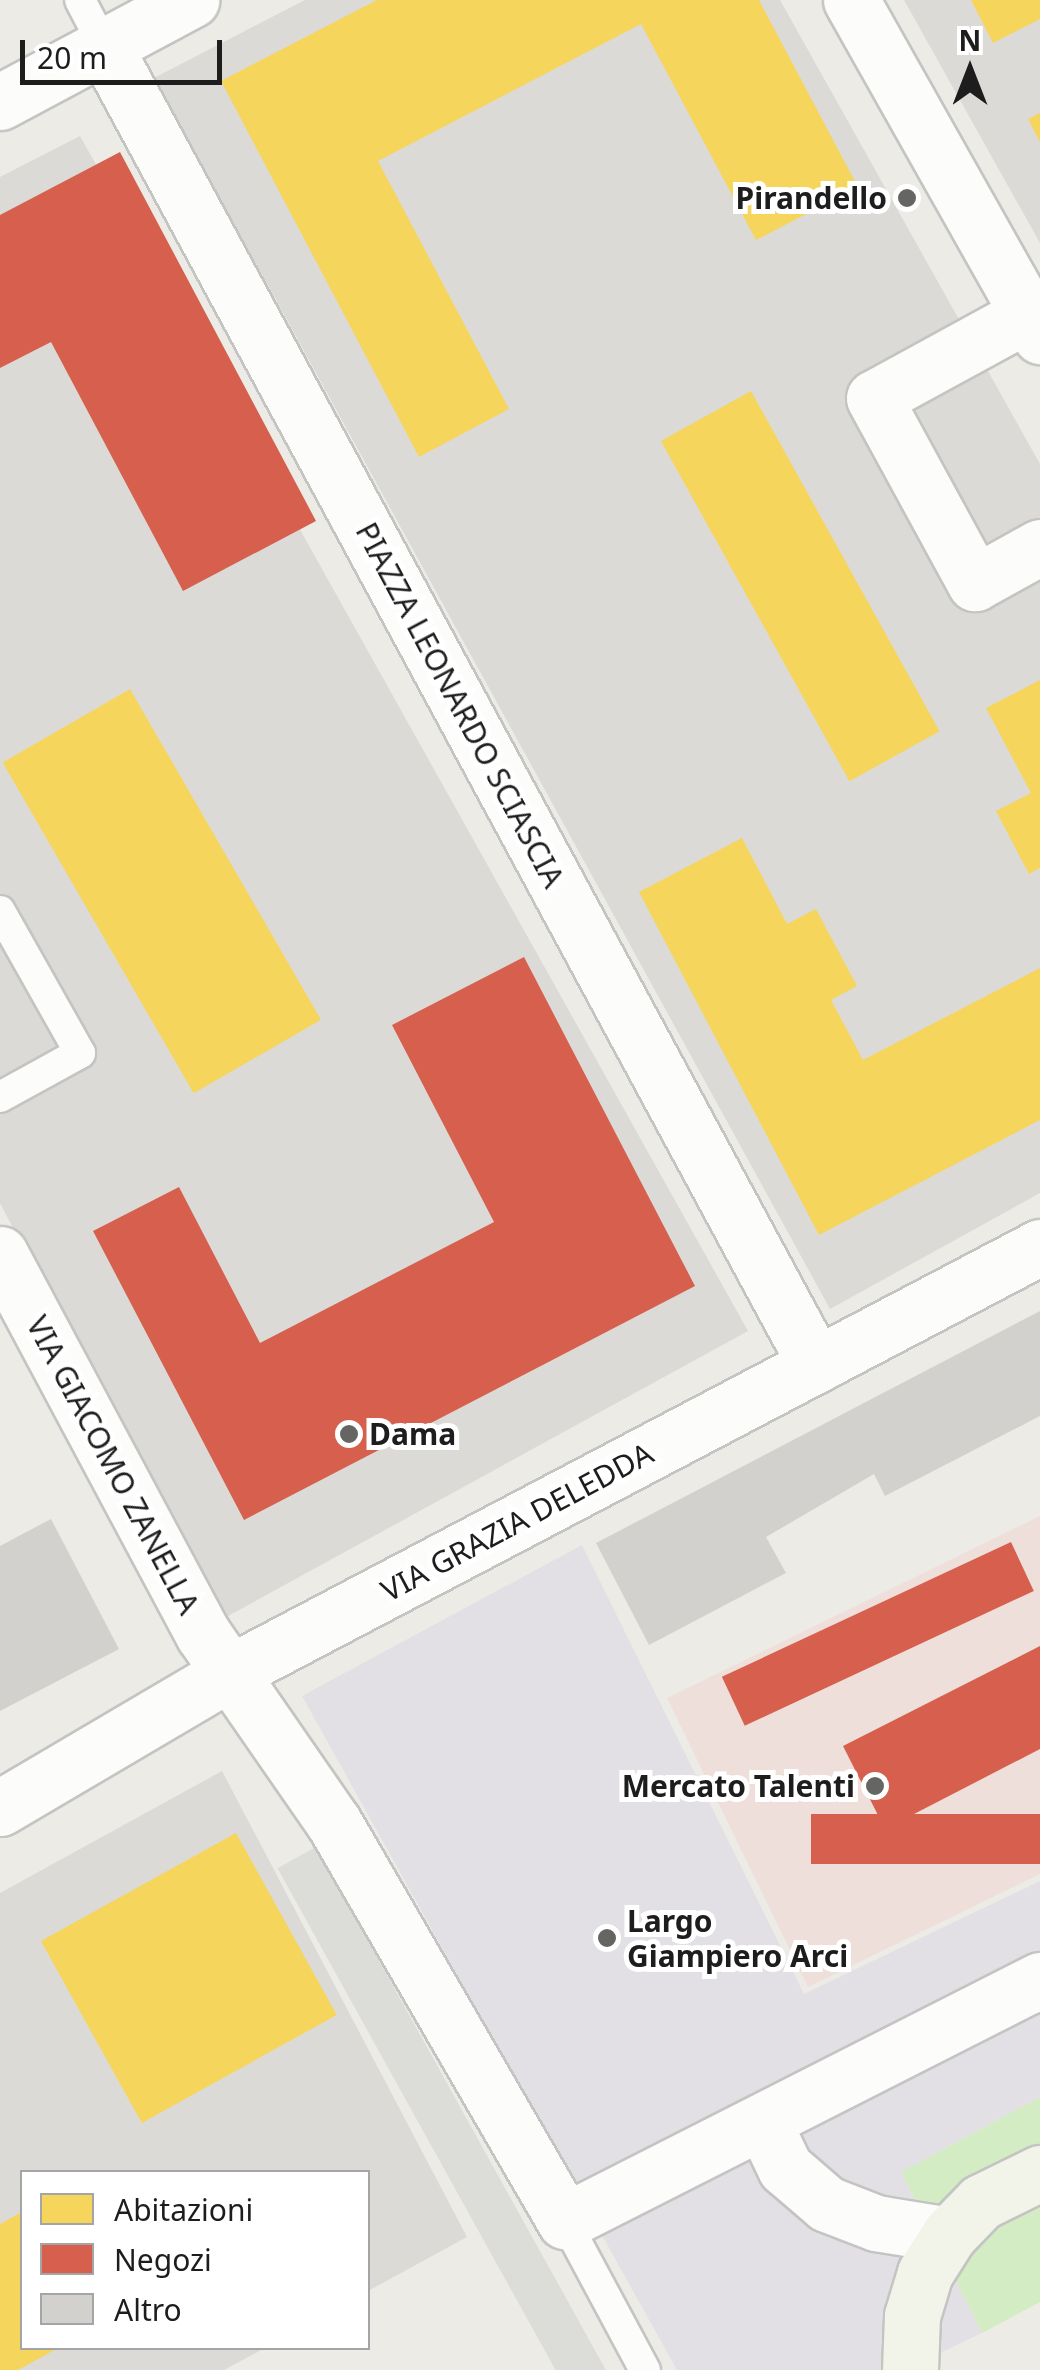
<!DOCTYPE html>
<style>
body{margin:0}
#map{position:relative;width:1040px;height:2370px;overflow:hidden;background:#ecebe6;font-family:"Noto Sans",sans-serif}
div>[style]{position:absolute}
.residential>*{inset:0;background:#dbdad7}
.commercial>*{inset:0;background:#efdfda}
.grass>*{inset:0;background:#d4ecc3}
.parking>*{inset:0;background:#dcdcd9;transform-origin:0 0}
.plaza>*{inset:0;background:#e2e0e5}
.homes>*{inset:0;background:#f6d55c;transform-origin:0 0}
.shops>*{inset:0;background:#d6604d;transform-origin:0 0}
.building>*{inset:0;background:#d3d1cd}
.roads{filter:drop-shadow(2px 0 #c4c4c2) drop-shadow(-2px 0 #c4c4c2) drop-shadow(0 2px #c4c4c2) drop-shadow(0 -2px #c4c4c2)}
.lane>*{height:30px;margin:-15px;padding:0 15px;transform-origin:15px;border-radius:15px;background:#fcfcfb}
.street>*{height:55px;margin:-27.5px;padding:0 27.5px;transform-origin:27.5px;border-radius:27.5px;background:#fcfcfb}
.secondary>*{height:55px;margin:-27.5px;padding:0 27.5px;transform-origin:27.5px;border-radius:27.5px;background:#f2f4e9}
.dots>*{width:28px;height:28px;translate:-50% -50%;box-sizing:border-box;border:5px solid #fff;border-radius:50%}
span{translate:-50% -50%;white-space:nowrap;text-align:center;line-height:1.15;-webkit-text-stroke:10px #fff;paint-order:stroke}
.poi-label{font-size:30px;color:#1d1d1d;font-weight:700}
.right{translate:-100% -50%;text-align:right}
.left{translate:0 -50%;text-align:left}
.street-label{font-size:30px;color:#1d1d1d}
.legend{position:absolute;left:20px;top:2170px;width:350px;height:180px;box-sizing:border-box;background:#fff;border:2px solid #a5a5a5;margin:0;padding:12px 18px;list-style:none;font-size:30px;color:#1d1d1d}
.legend li{display:flex;align-items:center;gap:20px;height:50px}
.legend b{width:50px;border:2px solid #a5a5a5}
.north{position:absolute;left:920px;top:20px;width:100px;height:100px;-webkit-text-stroke:8px #fff;paint-order:stroke;rotate:0deg;font-size:28px;font-weight:700;line-height:40px;text-align:center;color:#1d1d1d}
.north::after{content:'';display:block;margin:auto;width:35px;height:45px;background:#1d1d1d;clip-path:polygon(50% 0,100% 100%,50% 72%,0 100%)}
.scale{position:absolute;left:20px;top:40px;width:202px;height:45px;box-sizing:border-box;border:5px solid #1d1d1d;border-top:0;padding-left:12px;font-size:30px;line-height:35px;white-space:nowrap;color:#1d1d1d;-webkit-text-stroke:8px #fff;paint-order:stroke}
</style>
<div id="map">
<div class="residential">
<i style="clip-path:polygon(305px 0,780px 0,1040px 464px,1040px 1193px,830px 1309px,154px 78px)"></i>
<i style="clip-path:polygon(904px 0,1040px 0,1040px 243px)"></i>
<i style="clip-path:polygon(80px 136px,748px 1331px,219px 1621px,0 1203px,0 177px)"></i>
<i style="clip-path:polygon(222px 1771px,467px 2237px,368px 2291px,368px 2172px,22px 2172px,22px 2348px,265px 2348px,224px 2370px,0 2370px,0 1893px)"></i>
</div>
<div class="commercial">
<i style="clip-path:polygon(1040px 1516px,1040px 1874px,808px 1987px,667px 1698px)"></i>
</div>
<div class="grass">
<i style="clip-path:polygon(1040px 2097px,1040px 2302px,982px 2333px,901px 2172px)"></i>
</div>
<div class="parking">
<i style="left:316px;top:1847px;width:598px;height:44px;rotate:61deg"></i>
</div>
<div class="plaza">
<i style="clip-path:polygon(582px 1545px,804px 1994px,1040px 1881px,1040px 2097px,901px 2172px,982px 2333px,904px 2370px,677px 2370px,302px 1696px)"></i>
</div>
<div class="homes">
<i style="clip-path:polygon(377px 0,759px 0,858px 187px,756px 240px,641px 24px,378px 161px,509px 409px,419px 457px,221px 81px)"></i>
<i style="clip-path:polygon(971px 0,1040px 0,1040px 19px,993px 43px)"></i>
<i style="clip-path:polygon(1040px 113px,1040px 142px,1028px 119px)"></i>
<i style="left:751px;top:391px;width:389px;height:103px;rotate:61deg"></i>
<i style="clip-path:polygon(1040px 680px,1040px 868px,1029px 874px,996px 811px,1031px 793px,986px 708px)"></i>
<i style="left:130px;top:689px;width:382px;height:147px;rotate:60deg"></i>
<i style="clip-path:polygon(742px 838px,787px 924px,816px 909px,857px 986px,831px 1000px,863px 1060px,1040px 968px,1040px 1120px,819px 1235px,639px 892px)"></i>
<i style="left:236px;top:1833px;width:208px;height:223px;rotate:61deg"></i>
<i style="clip-path:polygon(22px 2212px,22px 2348px,58px 2348px,18px 2370px,0 2370px,0 2224px)"></i>
</div>
<div class="shops">
<i style="clip-path:polygon(120px 152px,316px 521px,183px 591px,51px 342px,0 368px,0 215px)"></i>
<i style="clip-path:polygon(524px 957px,695px 1286px,244px 1520px,93px 1231px,179px 1187px,260px 1343px,494px 1222px,392px 1025px)"></i>
<i style="left:1011px;top:1542px;width:54px;height:319px;rotate:65deg"></i>
<i style="clip-path:polygon(1040px 1646px,1040px 1749px,885px 1829px,843px 1746px)"></i>
<i style="left:1040px;top:1814px;width:50px;height:229px;rotate:90deg"></i>
</div>
<div class="building">
<i style="clip-path:polygon(1040px 1311px,1040px 1416px,885px 1496px,874px 1474px,766px 1537px,786px 1573px,649px 1645px,596px 1543px)"></i>
<i style="clip-path:polygon(51px 1519px,119px 1649px,0 1711px,0 1546px)"></i>
</div>
<div class="roads">
<div class="lane">
<i style="left:80px;top:0;width:52px;rotate:62.4deg"></i>
<i style="left:0;top:911px;width:163px;rotate:60.6deg"></i>
<i style="left:80px;top:1053px;width:91px;rotate:151.2deg"></i>
<i style="left:565px;top:2221px;width:169px;rotate:61.8deg"></i>
</div>
<div class="street">
<i style="left:851px;top:0;width:386px;rotate:60.6deg"></i>
<i style="left:104px;top:46px;width:1499px;rotate:61.64deg"></i>
<i style="left:0;top:102px;width:217px;rotate:-28.1deg"></i>
<i style="left:1028px;top:314px;width:175px;rotate:151.4deg"></i>
<i style="left:874px;top:398px;width:211px;rotate:61.4deg"></i>
<i style="left:975px;top:583px;width:74px;rotate:-29deg"></i>
<i style="left:0;top:1254px;width:431px;rotate:61.9deg"></i>
<i style="left:203px;top:1634px;width:230px;rotate:55.3deg"></i>
<i style="left:334px;top:1823px;width:460px;rotate:59.9deg"></i>
<i style="left:565px;top:2221px;width:533px;rotate:-26.9deg"></i>
<i style="left:0;top:1808px;width:268px;rotate:-30.5deg"></i>
<i style="left:231px;top:1672px;width:914px;rotate:-27.71deg"></i>
<i style="left:763px;top:2122px;width:51px;rotate:64.4deg"></i>
<i style="left:785px;top:2168px;width:55px;rotate:40.6deg"></i>
<i style="left:827px;top:2204px;width:53px;rotate:21.2deg"></i>
<i style="left:876px;top:2223px;width:74px;rotate:9.3deg"></i>
</div>
<div class="secondary">
<i style="left:910px;top:2370px;width:54px;rotate:-87.9deg"></i>
<i style="left:912px;top:2316px;width:45px;rotate:-73.2deg"></i>
<i style="left:925px;top:2273px;width:45px;rotate:-57.7deg"></i>
<i style="left:949px;top:2235px;width:46px;rotate:-45.9deg"></i>
<i style="left:981px;top:2202px;width:66px;rotate:-26.2deg"></i>
</div>
</div>
<div class="dots">
<i style="left:907px;top:198px;background:#656563"></i>
<i style="left:349px;top:1434px;background:#656563"></i>
<i style="left:875px;top:1786px;background:#656563"></i>
<i style="left:607px;top:1938px;background:#656563"></i>
</div>
<div class="poi-label">
<span class="right" style="left:887px;top:198px">Pirandello</span>
<span class="left" style="left:369px;top:1434px">Dama</span>
<span class="right" style="left:855px;top:1786px">Mercato Talenti</span>
<span class="left" style="left:627px;top:1938px">Largo<br>Giampiero Arci</span>
</div>
<div class="street-label">
<span style="left:460px;top:705px;rotate:62deg">PIAZZA LEONARDO SCIASCIA</span>
<span style="left:113px;top:1465px;rotate:62deg">VIA GIACOMO ZANELLA</span>
<span style="left:517px;top:1522px;rotate:-28deg">VIA GRAZIA DELEDDA</span>
</div>
<ul class="legend">
<li><b style="height:28px;background:#f6d55c"></b>Abitazioni</li>
<li><b style="height:28px;background:#d6604d"></b>Negozi</li>
<li><b style="height:28px;background:#d3d1cd"></b>Altro</li>
</ul>
<div class="north">N</div>
<div class="scale">20 m</div>
</div>
